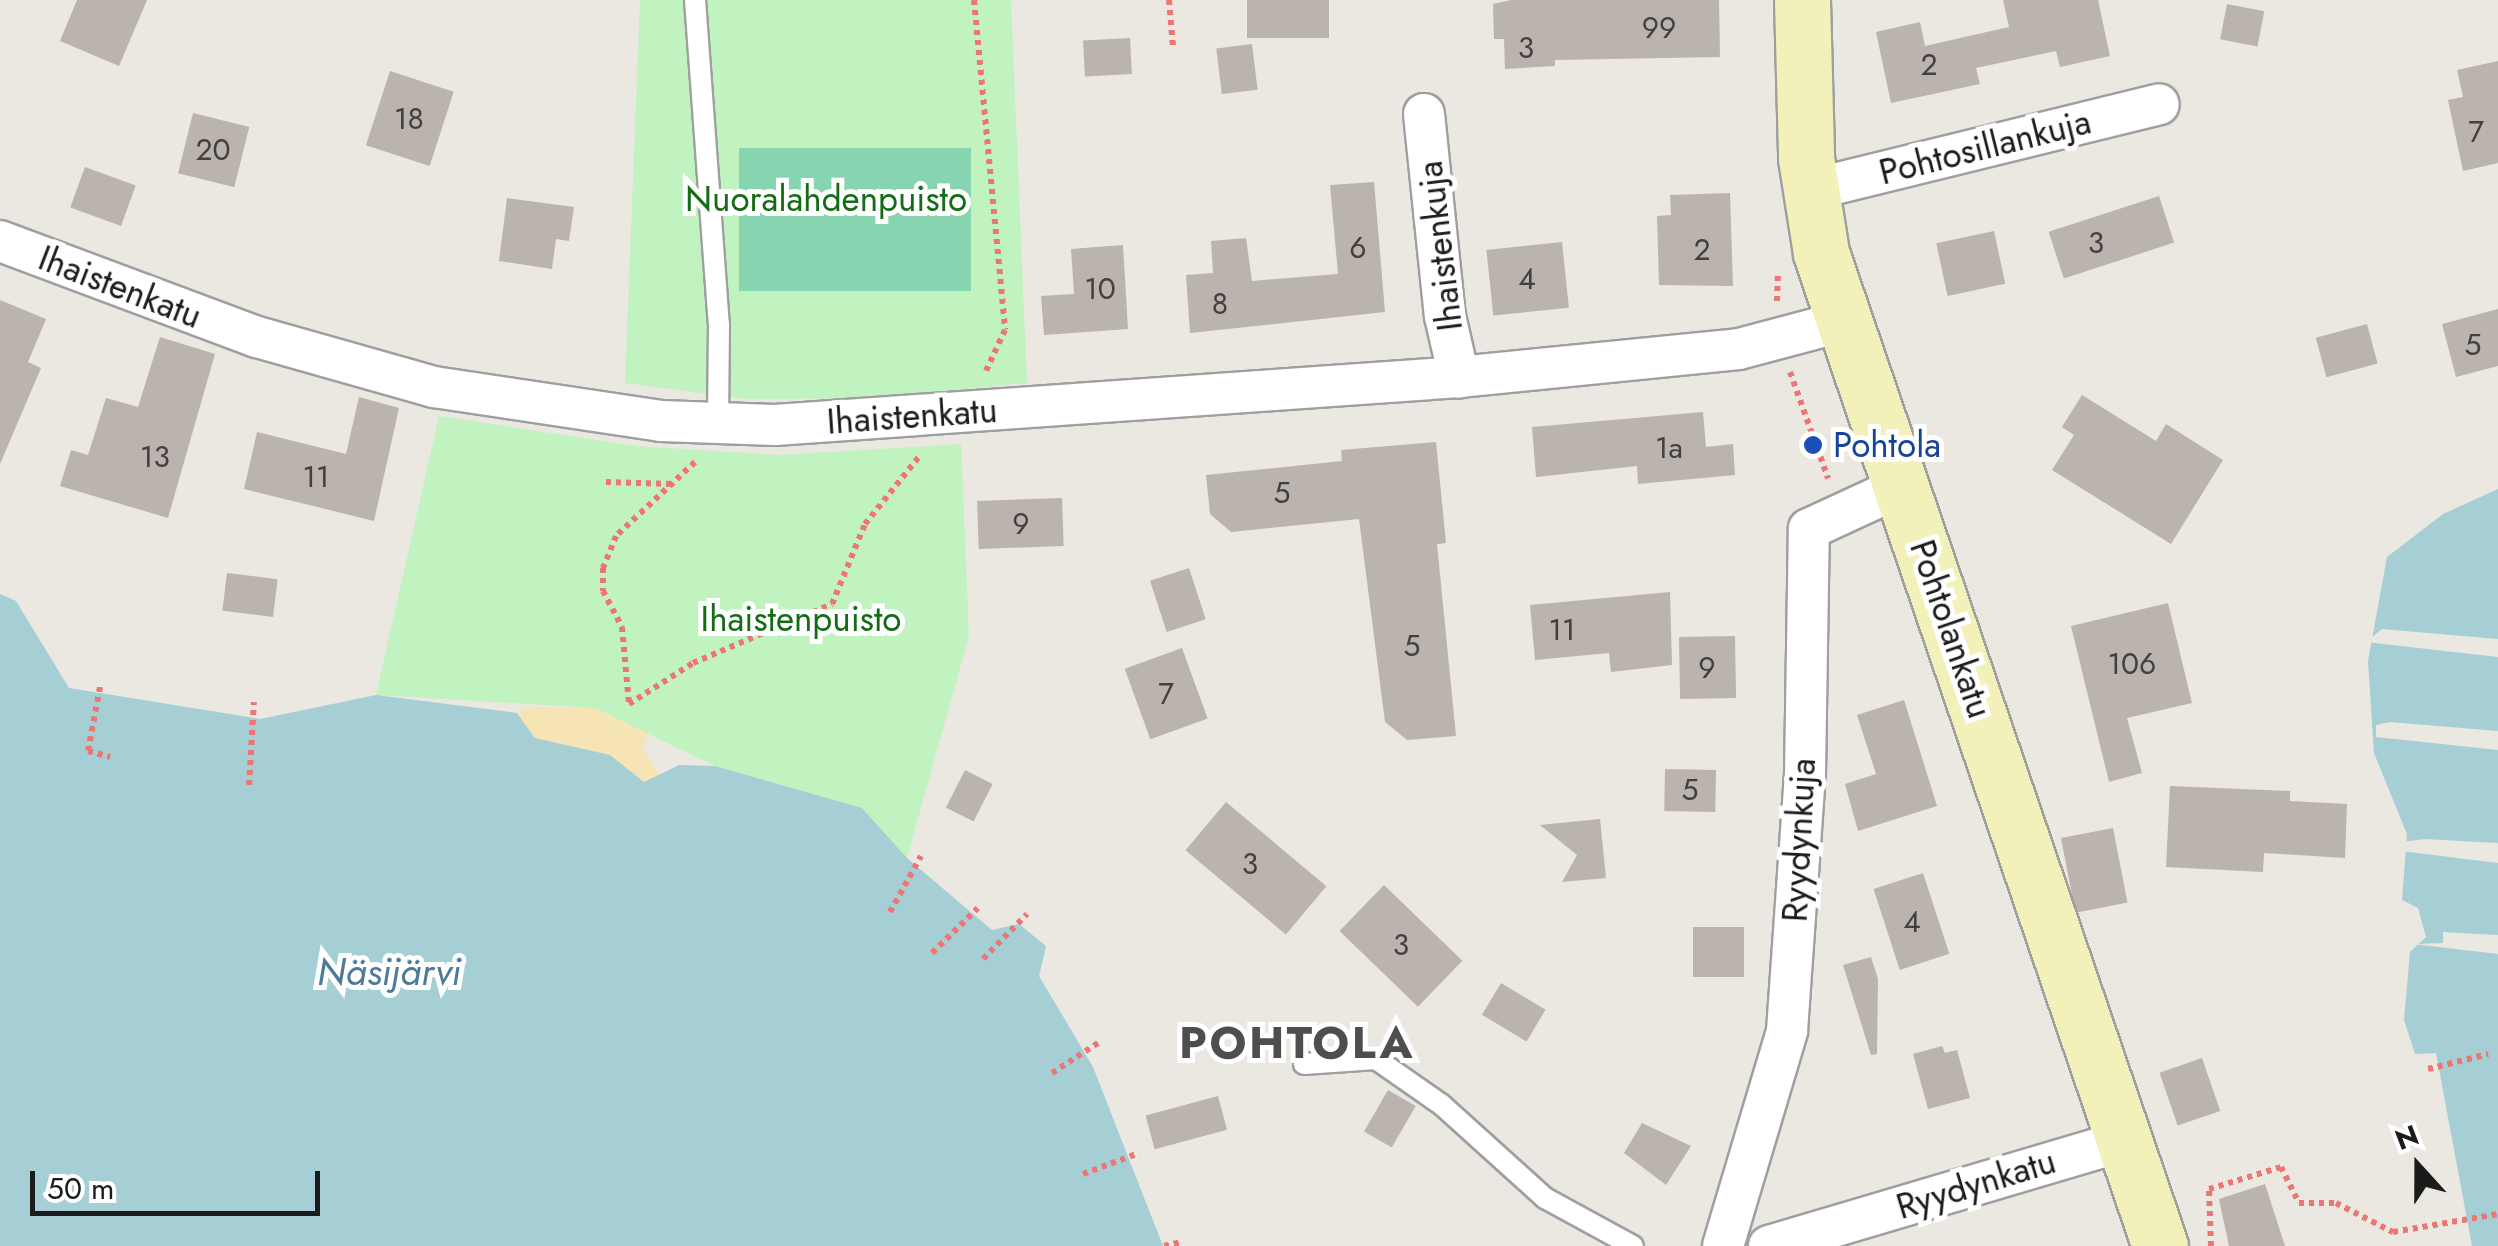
<!DOCTYPE html>
<meta charset="utf-8">
<style>
body{margin:0}
#map{position:relative;width:2498px;height:1246px;overflow:hidden;background:#ebe7e1;font-family:Jost,sans-serif}
div>[style]{position:absolute}
.sand>*{inset:0;background:#f7e4b4}
.park>*{inset:0;background:#c1f3c1}
.pitch>*{inset:0;background:#86d4b0;transform-origin:0 0}
.water>*{inset:0;background:#a5ced5}
.pier>*{inset:0;background:#ebe7e1}
.building>*{inset:0;background:#bbb3ae;transform-origin:0 0}
.path>*{height:6px;margin-top:-3px;transform-origin:0;background:repeating-linear-gradient(90deg,#eb7673 0 5px,transparent 0 10px)}
.roads{filter:drop-shadow(2px 0 #9f9f9f) drop-shadow(-2px 0 #9f9f9f) drop-shadow(0 2px #9f9f9f) drop-shadow(0 -2px #9f9f9f)}
.lane>*{height:20px;margin:-10px;padding:0 10px;transform-origin:10px;border-radius:10px;background:#fff}
.street>*{height:40px;margin:-20px;padding:0 20px;transform-origin:20px;border-radius:20px;background:#fff}
.secondary>*{height:55px;margin:-27.5px;padding:0 27.5px;transform-origin:27.5px;border-radius:27.5px;background:#f2f1b9}
.dots>*{width:28px;height:28px;translate:-50% -50%;box-sizing:border-box;border:5px solid #fff;border-radius:50%}
span{translate:-50% -50%;white-space:nowrap;text-align:center;line-height:1.15;-webkit-text-stroke:10px #fff;paint-order:stroke}
.number-label{font-size:30px;color:#434140}
.number-label span{-webkit-text-stroke-width:0}
.street-label{font-size:35px;color:#1b1b1b}
.park-label{font-size:35px;color:#156c16}
.transit-label{font-size:35px;color:#164399}
.left{translate:0 -50%;text-align:left}
.water-label{font-size:38px;color:#4f7999;font-style:italic}
.district-label{font-size:45px;color:#4e4e4e;font-weight:700;letter-spacing:2.5px}
.north{position:absolute;left:2368px;top:1116px;width:100px;height:100px;-webkit-text-stroke:8px #fff;paint-order:stroke;rotate:339deg;font-size:28px;font-weight:700;line-height:40px;text-align:center;color:#1b1b1b}
.north::after{content:'';display:block;margin:auto;width:35px;height:45px;background:#1b1b1b;clip-path:polygon(50% 0,100% 100%,50% 72%,0 100%)}
.scale{position:absolute;left:30px;top:1171px;width:290px;height:45px;box-sizing:border-box;border:5px solid #1b1b1b;border-top:0;padding-left:12px;font-size:30px;line-height:35px;white-space:nowrap;color:#1b1b1b;-webkit-text-stroke:8px #fff;paint-order:stroke}
</style>
<div id="map">
<div class="sand">
<i style="clip-path:polygon(527px 707px,595px 708px,651px 732px,642px 747px,661px 777px,644px 782px,610px 755px,535px 738px,517px 713px)"></i>
</div>
<div class="park">
<i style="clip-path:polygon(640px 0,1011px 0,1027px 383px,871px 398px,747px 399px,625px 383px)"></i>
<i style="clip-path:polygon(439px 416px,636px 446px,780px 455px,961px 444px,969px 636px,907px 858px,862px 808px,715px 766px,595px 708px,376px 695px)"></i>
</div>
<div class="pitch">
<i style="left:739px;top:148px;width:232px;height:143px"></i>
</div>
<div class="water">
<i style="clip-path:polygon(2498px 489px,2498px 1246px,2472px 1246px,2436px 1053px,2415px 1054px,2404px 1020px,2410px 952px,2426px 937px,2418px 908px,2402px 900px,2407px 834px,2374px 753px,2368px 661px,2387px 557px,2443px 514px)"></i>
<i style="clip-path:polygon(0 594px,16px 601px,69px 688px,260px 719px,376px 695px,517px 713px,535px 738px,610px 755px,644px 782px,679px 765px,715px 766px,862px 808px,907px 858px,992px 930px,1019px 924px,1046px 946px,1039px 976px,1093px 1067px,1163px 1246px,0 1246px)"></i>
</div>
<div class="pier">
<i style="clip-path:polygon(2382px 629px,2498px 639px,2498px 657px,2366px 642px)"></i>
<i style="clip-path:polygon(2390px 722px,2498px 731px,2498px 750px,2376px 737px,2376px 725px)"></i>
<i style="clip-path:polygon(2425px 839px,2498px 843px,2498px 863px,2401px 851px,2402px 842px)"></i>
<i style="clip-path:polygon(2443px 932px,2498px 935px,2498px 954px,2413px 944px,2443px 943px)"></i>
</div>
<div class="building">
<i style="clip-path:polygon(77px 0,147px 0,119px 66px,60px 41px)"></i>
<i style="left:1247px;top:0;width:82px;height:38px"></i>
<i style="clip-path:polygon(1511px 0,1719px 0,1720px 57px,1555px 60px,1555px 66px,1505px 69px,1504px 39px,1494px 39px,1493px 4px)"></i>
<i style="clip-path:polygon(2003px 0,2098px 0,2110px 56px,2060px 67px,2056px 51px,1976px 68px,1980px 84px,1891px 103px,1876px 32px,1920px 22px,1925px 46px,2009px 27px)"></i>
<i style="left:2227px;top:4px;width:38px;height:36px;rotate:11deg"></i>
<i style="left:1130px;top:38px;width:36px;height:47px;rotate:87deg"></i>
<i style="left:1252px;top:44px;width:46px;height:36px;rotate:83deg"></i>
<i style="clip-path:polygon(2498px 61px,2498px 163px,2463px 171px,2448px 100px,2463px 97px,2457px 70px)"></i>
<i style="left:390px;top:71px;width:67px;height:78px;rotate:18deg"></i>
<i style="left:193px;top:113px;width:58px;height:62px;rotate:14deg"></i>
<i style="left:85px;top:167px;width:54px;height:43px;rotate:20deg"></i>
<i style="clip-path:polygon(1374px 182px,1385px 312px,1190px 333px,1186px 275px,1213px 273px,1211px 241px,1246px 238px,1252px 281px,1338px 274px,1330px 185px)"></i>
<i style="clip-path:polygon(1730px 193px,1733px 286px,1659px 285px,1657px 216px,1671px 215px,1670px 195px)"></i>
<i style="left:2159px;top:196px;width:49px;height:116px;rotate:72deg"></i>
<i style="clip-path:polygon(507px 198px,574px 207px,569px 241px,556px 239px,552px 269px,499px 261px)"></i>
<i style="left:1994px;top:231px;width:54px;height:59px;rotate:78deg"></i>
<i style="left:1562px;top:242px;width:66px;height:76px;rotate:84deg"></i>
<i style="clip-path:polygon(1123px 245px,1128px 329px,1044px 335px,1041px 296px,1074px 294px,1071px 249px)"></i>
<i style="clip-path:polygon(0 300px,46px 319px,28px 362px,41px 368px,0 464px)"></i>
<i style="clip-path:polygon(2498px 309px,2498px 366px,2456px 377px,2442px 324px)"></i>
<i style="left:2367px;top:324px;width:41px;height:53px;rotate:75deg"></i>
<i style="clip-path:polygon(160px 337px,215px 354px,168px 518px,60px 486px,71px 450px,88px 455px,106px 398px,138px 407px)"></i>
<i style="clip-path:polygon(2082px 395px,2156px 441px,2166px 424px,2223px 460px,2171px 544px,2052px 470px,2074px 435px,2062px 427px)"></i>
<i style="clip-path:polygon(359px 397px,399px 408px,374px 521px,244px 489px,257px 432px,346px 454px)"></i>
<i style="clip-path:polygon(1703px 412px,1706px 447px,1733px 444px,1735px 475px,1638px 484px,1637px 466px,1536px 477px,1532px 427px)"></i>
<i style="clip-path:polygon(1436px 442px,1446px 543px,1437px 544px,1456px 736px,1407px 740px,1385px 722px,1359px 519px,1231px 532px,1210px 514px,1206px 475px,1342px 461px,1341px 450px)"></i>
<i style="left:1062px;top:498px;width:48px;height:85px;rotate:88deg"></i>
<i style="left:1189px;top:568px;width:54px;height:41px;rotate:72deg"></i>
<i style="left:227px;top:573px;width:51px;height:38px;rotate:7deg"></i>
<i style="clip-path:polygon(1670px 592px,1672px 665px,1611px 672px,1609px 653px,1535px 660px,1530px 605px)"></i>
<i style="clip-path:polygon(2168px 603px,2192px 703px,2127px 718px,2142px 773px,2109px 782px,2071px 626px)"></i>
<i style="left:1735px;top:636px;width:62px;height:56px;rotate:89deg"></i>
<i style="left:1182px;top:648px;width:75px;height:61px;rotate:70deg"></i>
<i style="clip-path:polygon(1904px 700px,1937px 806px,1858px 831px,1845px 784px,1876px 774px,1857px 715px)"></i>
<i style="left:1665px;top:769px;width:51px;height:42px;rotate:1deg"></i>
<i style="left:965px;top:770px;width:31px;height:42px;rotate:27deg"></i>
<i style="clip-path:polygon(2170px 786px,2290px 791px,2290px 801px,2347px 804px,2345px 858px,2264px 853px,2263px 872px,2166px 867px)"></i>
<i style="left:1226px;top:802px;width:131px;height:63px;rotate:40deg"></i>
<i style="clip-path:polygon(1600px 819px,1606px 878px,1562px 882px,1577px 855px,1540px 825px)"></i>
<i style="left:2113px;top:828px;width:76px;height:53px;rotate:79deg"></i>
<i style="left:1923px;top:873px;width:85px;height:52px;rotate:72deg"></i>
<i style="left:1384px;top:885px;width:109px;height:64px;rotate:44deg"></i>
<i style="left:1693px;top:927px;width:51px;height:50px"></i>
<i style="clip-path:polygon(1871px 957px,1878px 979px,1877px 1054px,1871px 1055px,1843px 965px)"></i>
<i style="left:1501px;top:983px;width:52px;height:37px;rotate:31deg"></i>
<i style="clip-path:polygon(1942px 1046px,1945px 1053px,1957px 1050px,1970px 1098px,1928px 1109px,1913px 1054px)"></i>
<i style="left:2202px;top:1058px;width:56px;height:45px;rotate:71deg"></i>
<i style="left:1388px;top:1090px;width:32px;height:48px;rotate:30deg"></i>
<i style="left:1218px;top:1096px;width:35px;height:75px;rotate:75deg"></i>
<i style="clip-path:polygon(1642px 1123px,1691px 1146px,1666px 1185px,1624px 1153px)"></i>
<i style="clip-path:polygon(2265px 1184px,2285px 1246px,2229px 1246px,2219px 1199px)"></i>
</div>
<div class="path">
<i style="left:974px;top:0;width:331px;rotate:84.6deg"></i>
<i style="left:1005px;top:330px;width:45px;rotate:114.9deg"></i>
<i style="left:1169px;top:0;width:47px;rotate:85.1deg"></i>
<i style="left:1777px;top:301px;width:27px;rotate:-88deg"></i>
<i style="left:1790px;top:372px;width:113px;rotate:70.3deg"></i>
<i style="left:695px;top:462px;width:108px;rotate:136.9deg"></i>
<i style="left:616px;top:536px;width:35px;rotate:112deg"></i>
<i style="left:603px;top:568px;width:23px;rotate:90deg"></i>
<i style="left:603px;top:591px;width:41px;rotate:62.2deg"></i>
<i style="left:622px;top:627px;width:77px;rotate:84.8deg"></i>
<i style="left:629px;top:704px;width:76px;rotate:-32.6deg"></i>
<i style="left:693px;top:663px;width:151px;rotate:-23deg"></i>
<i style="left:832px;top:604px;width:87px;rotate:-67.6deg"></i>
<i style="left:865px;top:524px;width:90px;rotate:-51.3deg"></i>
<i style="left:606px;top:482px;width:67px;rotate:1.7deg"></i>
<i style="left:100px;top:687px;width:65px;rotate:100.6deg"></i>
<i style="left:88px;top:751px;width:23px;rotate:15deg"></i>
<i style="left:249px;top:785px;width:83px;rotate:-86.6deg"></i>
<i style="left:890px;top:912px;width:64px;rotate:-61deg"></i>
<i style="left:932px;top:953px;width:64px;rotate:-44.4deg"></i>
<i style="left:983px;top:959px;width:63px;rotate:-45.6deg"></i>
<i style="left:2428px;top:1069px;width:62px;rotate:-14deg"></i>
<i style="left:1052px;top:1073px;width:59px;rotate:-33.1deg"></i>
<i style="left:1083px;top:1174px;width:60px;rotate:-20.6deg"></i>
<i style="left:1164px;top:1246px;width:17px;rotate:-13deg"></i>
<i style="left:2211px;top:1246px;width:57px;rotate:-92deg"></i>
<i style="left:2209px;top:1189px;width:75px;rotate:-17deg"></i>
<i style="left:2281px;top:1167px;width:40px;rotate:63.4deg"></i>
<i style="left:2299px;top:1203px;width:37px"></i>
<i style="left:2336px;top:1203px;width:64px;rotate:27deg"></i>
<i style="left:2393px;top:1232px;width:107px;rotate:-9.7deg"></i>
</div>
<div class="roads">
<div class="lane">
<i style="left:695px;top:0;width:325px;rotate:85.8deg"></i>
<i style="left:719px;top:324px;width:99px;rotate:90.6deg"></i>
<i style="left:1304px;top:1064px;width:72px;rotate:-4deg"></i>
<i style="left:1376px;top:1059px;width:80px;rotate:34.9deg"></i>
<i style="left:1442px;top:1105px;width:139px;rotate:42.1deg"></i>
<i style="left:1545px;top:1198px;width:100px;rotate:28.6deg"></i>
</div>
<div class="street">
<i style="left:1424px;top:114px;width:203px;rotate:84.1deg"></i>
<i style="left:1445px;top:316px;width:63px;rotate:77.1deg"></i>
<i style="left:1810px;top:190px;width:359px;rotate:-13.8deg"></i>
<i style="left:0;top:241px;width:274px;rotate:20.5deg"></i>
<i style="left:257px;top:337px;width:184px;rotate:15.8deg"></i>
<i style="left:434px;top:387px;width:230px;rotate:8.5deg"></i>
<i style="left:661px;top:421px;width:114px;rotate:2deg"></i>
<i style="left:775px;top:425px;width:686px;rotate:-4.01deg"></i>
<i style="left:1459px;top:377px;width:281px;rotate:-5.7deg"></i>
<i style="left:1739px;top:349px;width:109px;rotate:-14.9deg"></i>
<i style="left:1723px;top:1246px;width:224px;rotate:-73.4deg"></i>
<i style="left:1787px;top:1031px;width:257px;rotate:-86deg"></i>
<i style="left:1805px;top:775px;width:246px;rotate:-89.1deg"></i>
<i style="left:1809px;top:529px;width:102px;rotate:-24.8deg"></i>
<i style="left:1769px;top:1246px;width:372px;rotate:-16.5deg"></i>
</div>
<div class="secondary">
<i style="left:1802px;top:0;width:158px;rotate:88.5deg"></i>
<i style="left:1806px;top:158px;width:96px;rotate:81deg"></i>
<i style="left:1821px;top:253px;width:1049px;rotate:71.15deg"></i>
</div>
</div>
<div class="dots">
<i style="left:1813px;top:445px;background:#1a4fb4"></i>
</div>
<div class="number-label">
<span style="left:1659px;top:28px">99</span>
<span style="left:1526px;top:48px">3</span>
<span style="left:1929px;top:65px">2</span>
<span style="left:409px;top:119px">18</span>
<span style="left:2476px;top:132px">7</span>
<span style="left:213px;top:150px">20</span>
<span style="left:2096px;top:243px">3</span>
<span style="left:1358px;top:248px">6</span>
<span style="left:1702px;top:250px">2</span>
<span style="left:1527px;top:279px">4</span>
<span style="left:1100px;top:289px">10</span>
<span style="left:1220px;top:304px">8</span>
<span style="left:2473px;top:345px">5</span>
<span style="left:1669px;top:448px">1a</span>
<span style="left:155px;top:457px">13</span>
<span style="left:316px;top:477px">11</span>
<span style="left:1282px;top:493px">5</span>
<span style="left:1021px;top:524px">9</span>
<span style="left:1562px;top:630px">11</span>
<span style="left:1412px;top:646px">5</span>
<span style="left:2132px;top:664px">106</span>
<span style="left:1707px;top:668px">9</span>
<span style="left:1166px;top:694px">7</span>
<span style="left:1690px;top:790px">5</span>
<span style="left:1250px;top:864px">3</span>
<span style="left:1912px;top:922px">4</span>
<span style="left:1401px;top:945px">3</span>
</div>
<div class="street-label">
<span style="left:1985px;top:147px;rotate:-14deg">Pohtosillankuja</span>
<span style="left:1440px;top:246px;rotate:-97deg">Ihaistenkuja</span>
<span style="left:120px;top:287px;rotate:21deg">Ihaistenkatu</span>
<span style="left:912px;top:416px;rotate:-4deg">Ihaistenkatu</span>
<span style="left:1951px;top:629px;rotate:71deg">Pohtolankatu</span>
<span style="left:1799px;top:840px;rotate:-87deg">Ryydynkuja</span>
<span style="left:1976px;top:1184px;rotate:-17deg">Ryydynkatu</span>
</div>
<div class="park-label">
<span style="left:826px;top:199px">Nuoralahdenpuisto</span>
<span style="left:801px;top:619px">Ihaistenpuisto</span>
</div>
<div class="transit-label">
<span class="left" style="left:1833px;top:445px">Pohtola</span>
</div>
<div class="water-label">
<span style="left:389px;top:972px">Näsijärvi</span>
</div>
<div class="district-label">
<span style="left:1297px;top:1043px">POHTOLA</span>
</div>
<div class="north">N</div>
<div class="scale">50 m</div>
</div>
